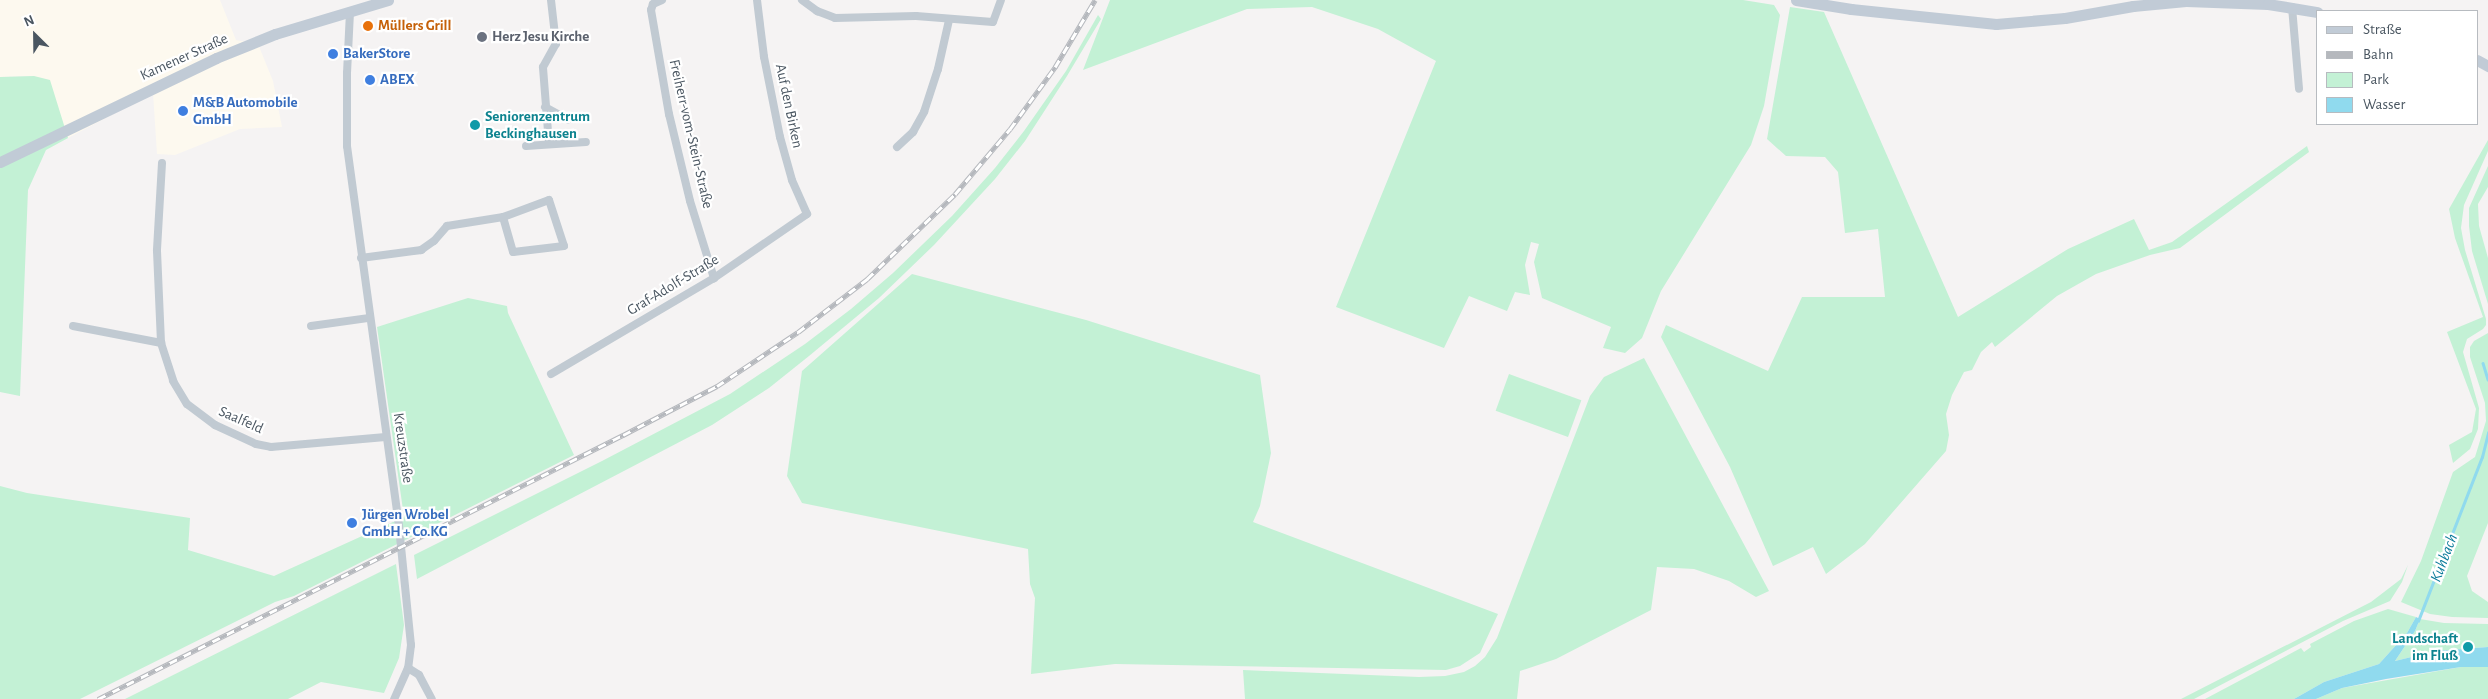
<!DOCTYPE html>
<meta charset="utf-8">
<style>
body{margin:0}
#map{position:relative;width:2488px;height:699px;overflow:hidden;background:#f5f3f3;font-family:"Alegreya Sans",sans-serif}
div>[style]{position:absolute}
.commercial>*{inset:0;background:#fdf9ef}
.green>*{inset:0;background:#c3f1d5;transform-origin:0 0}
.water>*{inset:0;background:#90daee}
.stream>*{height:2.5px;margin:-1.25px;padding:0 1.25px;transform-origin:1.25px;border-radius:1.25px;background:#90daee}
.street>*{height:8px;margin:-4px;padding:0 4px;transform-origin:4px;border-radius:4px;background:#c1cad2}
.secondary>*{height:11px;margin:-5.5px;padding:0 5.5px;transform-origin:5.5px;border-radius:5.5px;background:#c1cbd6}
.rail>*{height:4.5px;margin-top:-2.25px;transform-origin:0;background:repeating-linear-gradient(90deg,#fff 0 8px,#b5b8bd 0 16px);box-sizing:border-box;border-block:1px solid #b5b8bd}
.dots>*{width:14px;height:14px;translate:-50% -50%;box-sizing:border-box;border:2px solid #fff;border-radius:50%}
span{translate:-50% -50%;white-space:nowrap;text-align:center;line-height:1.15;-webkit-text-stroke:4.5px #fff;paint-order:stroke}
.food-label{font-size:15px;color:#c56008;font-weight:700}
.left{translate:0 -50%;text-align:left}
.worship-label{font-size:15px;color:#5b616d;font-weight:700}
.shop-label{font-size:15px;color:#366cbe;font-weight:700}
.street-label{font-size:15px;color:#4a5661}
.culture-label{font-size:15px;color:#0d838f;font-weight:700}
.right{translate:-100% -50%;text-align:right}
.water-label{font-size:16px;color:#0c7c9b;font-style:italic}
.legend{position:absolute;left:2316px;top:10px;width:162px;height:115px;box-sizing:border-box;background:#fff;border:1px solid #b7bbc0;margin:0;padding:6px 9px;list-style:none;font-size:15px;color:#4a5661}
.legend li{display:flex;align-items:center;gap:10px;height:25px}
.legend b{width:25px;border:1px solid #b7bbc0}
.north{position:absolute;left:10px;top:10px;width:50px;height:50px;-webkit-text-stroke:4px #fff;paint-order:stroke;rotate:337deg;font-size:14px;font-weight:700;line-height:20px;text-align:center;color:#4a5661}
.north::after{content:'';display:block;margin:auto;width:18px;height:22px;background:#4a5661;clip-path:polygon(50% 0,100% 100%,50% 72%,0 100%)}
</style>
<div id="map">
<div class="commercial">
<i style="clip-path:polygon(0 0,220px 0,236px 40px,258px 44px,273px 81px,282px 127px,240px 129px,175px 155px,157px 154px,153px 93px,68px 138px,62px 124px,34px 76px,0 77px)"></i>
</div>
<div class="green">
<i style="clip-path:polygon(1110px 0,1743px 0,1774px 5px,1780px 15px,1764px 106px,1751px 145px,1661px 291px,1642px 338px,1625px 353px,1603px 348px,1611px 327px,1542px 298px,1534px 262px,1539px 244px,1531px 242px,1525px 265px,1530px 295px,1515px 292px,1507px 311px,1469px 296px,1444px 348px,1336px 307px,1436px 61px,1378px 29px,1312px 7px,1247px 9px,1083px 70px)"></i>
<i style="clip-path:polygon(1790px 7px,1824px 12px,1958px 317px,2068px 249px,2134px 219px,2149px 250px,2172px 242px,2307px 146px,2309px 152px,2180px 248px,2150px 255px,2096px 274px,2057px 296px,1995px 347px,1992px 342px,1981px 352px,1972px 370px,1964px 372px,1952px 395px,1946px 414px,1949px 435px,1946px 451px,1865px 544px,1826px 574px,1813px 547px,1773px 566px,1730px 467px,1661px 337px,1666px 325px,1768px 371px,1802px 297px,1885px 297px,1878px 229px,1845px 233px,1838px 172px,1825px 157px,1786px 156px,1767px 139px)"></i>
<i style="clip-path:polygon(1098px 15px,1101px 19px,1067px 76px,1025px 141px,995px 179px,934px 245px,879px 298px,809px 356px,769px 388px,712px 425px,417px 579px,414px 555px,602px 461px,730px 394px,805px 344px,851px 309px,893px 273px,952px 216px,995px 168px,1024px 131px,1066px 71px)"></i>
<i style="clip-path:polygon(34px 76px,50px 80px,68px 138px,46px 150px,28px 190px,20px 396px,0 392px,0 77px)"></i>
<i style="clip-path:polygon(2488px 140px,2488px 151px,2464px 205px,2461px 228px,2465px 250px,2486px 319px,2486px 325px,2483px 329px,2467px 339px,2463px 352px,2479px 408px,2478px 429px,2470px 449px,2453px 463px,2449px 445px,2472px 432px,2476px 409px,2447px 332px,2483px 317px,2455px 238px,2449px 209px)"></i>
<i style="clip-path:polygon(2488px 166px,2488px 187px,2478px 204px,2479px 226px,2488px 258px,2488px 304px,2472px 251px,2469px 226px,2469px 208px)"></i>
<i style="clip-path:polygon(912px 274px,1086px 320px,1260px 375px,1271px 453px,1260px 506px,1253px 522px,1498px 614px,1480px 653px,1460px 666px,1446px 670px,1115px 664px,1031px 674px,1035px 598px,1030px 584px,1028px 549px,802px 503px,787px 476px,802px 371px)"></i>
<i style="clip-path:polygon(468px 298px,507px 306px,508px 313px,574px 455px,294px 596px,275px 602px,80px 699px,0 699px,0 486px,27px 493px,190px 518px,188px 550px,274px 576px,404px 517px,377px 327px)"></i>
<i style="clip-path:polygon(2488px 333px,2488px 523px,2467px 576px,2472px 591px,2488px 602px,2488px 618px,2452px 617px,2430px 614px,2401px 602px,2421px 561px,2453px 472px,2475px 457px,2486px 421px,2485px 403px,2470px 357px,2470px 347px,2474px 341px)"></i>
<i style="clip-path:polygon(1644px 358px,1769px 591px,1756px 597px,1729px 581px,1694px 569px,1657px 567px,1651px 610px,1556px 659px,1520px 671px,1517px 699px,1245px 699px,1243px 670px,1419px 677px,1445px 676px,1464px 672px,1475px 666px,1485px 657px,1497px 638px,1590px 396px,1604px 377px)"></i>
<i style="left:1509px;top:374px;width:77px;height:39px;rotate:20deg"></i>
<i style="clip-path:polygon(396px 564px,404px 625px,399px 658px,384px 693px,321px 682px,288px 699px,125px 699px)"></i>
<i style="clip-path:polygon(2408px 565px,2402px 582px,2390px 601px,2343px 621px,2194px 699px,2181px 699px,2371px 602px,2401px 579px)"></i>
<i style="clip-path:polygon(2388px 609px,2416px 617px,2407px 633px,2379px 664px,2324px 682px,2294px 699px,2205px 699px,2301px 648px,2304px 652px,2311px 647px,2310px 644px,2354px 621px)"></i>
<i style="clip-path:polygon(2420px 619px,2444px 623px,2488px 624px,2488px 647px,2436px 651px,2395px 661px,2415px 631px)"></i>
<i style="clip-path:polygon(2461px 667px,2488px 667px,2488px 699px,2316px 699px,2342px 688px)"></i>
</div>
<div class="water">
<i style="clip-path:polygon(2416px 617px,2420px 619px,2415px 631px,2395px 661px,2436px 651px,2488px 647px,2488px 667px,2461px 667px,2386px 679px,2342px 688px,2316px 699px,2294px 699px,2324px 682px,2379px 664px,2407px 633px)"></i>
</div>
<div class="stream">
<i style="left:2483px;top:363px;width:17px;rotate:73deg"></i>
<i style="left:2418px;top:621px;width:176px;rotate:-68.7deg"></i>
<i style="left:2482px;top:457px;width:25px;rotate:-76deg"></i>
</div>
<div class="street">
<i style="left:662px;top:0;width:10px;rotate:156deg"></i>
<i style="left:653px;top:4px;width:6px;rotate:108deg"></i>
<i style="left:651px;top:10px;width:106px;rotate:80.2deg"></i>
<i style="left:669px;top:114px;width:89px;rotate:76.4deg"></i>
<i style="left:690px;top:201px;width:81px;rotate:72.7deg"></i>
<i style="left:802px;top:0;width:19px;rotate:36deg"></i>
<i style="left:817px;top:11px;width:19px;rotate:21deg"></i>
<i style="left:835px;top:18px;width:81px;rotate:-1.4deg"></i>
<i style="left:916px;top:16px;width:77px;rotate:4.5deg"></i>
<i style="left:993px;top:22px;width:23px;rotate:-70deg"></i>
<i style="left:2292px;top:7px;width:82px;rotate:85.1deg"></i>
<i style="left:350px;top:12px;width:61px;rotate:92.8deg"></i>
<i style="left:347px;top:73px;width:73px;rotate:90deg"></i>
<i style="left:347px;top:146px;width:385px;rotate:82.2deg"></i>
<i style="left:399px;top:527px;width:119px;rotate:84.2deg"></i>
<i style="left:411px;top:645px;width:23px;rotate:97deg"></i>
<i style="left:408px;top:668px;width:34px;rotate:114deg"></i>
<i style="left:545px;top:107px;width:26px;rotate:29deg"></i>
<i style="left:549px;top:144px;width:77px;rotate:-94.5deg"></i>
<i style="left:543px;top:67px;width:26px;rotate:-61deg"></i>
<i style="left:556px;top:44px;width:44px;rotate:-96.5deg"></i>
<i style="left:526px;top:146px;width:60px;rotate:-3.8deg"></i>
<i style="left:897px;top:147px;width:22px;rotate:-43deg"></i>
<i style="left:913px;top:132px;width:23px;rotate:-61deg"></i>
<i style="left:924px;top:112px;width:45px;rotate:-72deg"></i>
<i style="left:938px;top:69px;width:50px;rotate:-77.3deg"></i>
<i style="left:162px;top:163px;width:88px;rotate:93.3deg"></i>
<i style="left:157px;top:251px;width:92px;rotate:87.5deg"></i>
<i style="left:161px;top:343px;width:40px;rotate:72deg"></i>
<i style="left:173px;top:381px;width:27px;rotate:59deg"></i>
<i style="left:187px;top:404px;width:35px;rotate:37deg"></i>
<i style="left:215px;top:425px;width:45px;rotate:24.9deg"></i>
<i style="left:256px;top:444px;width:15px;rotate:11deg"></i>
<i style="left:271px;top:447px;width:115px;rotate:-5deg"></i>
<i style="left:361px;top:258px;width:61px;rotate:-7.6deg"></i>
<i style="left:421px;top:250px;width:16px;rotate:-35deg"></i>
<i style="left:434px;top:241px;width:20px;rotate:-49deg"></i>
<i style="left:447px;top:226px;width:57px;rotate:-9.1deg"></i>
<i style="left:503px;top:217px;width:49px;rotate:-20.3deg"></i>
<i style="left:549px;top:200px;width:48px;rotate:71.9deg"></i>
<i style="left:564px;top:246px;width:51px;rotate:173.3deg"></i>
<i style="left:513px;top:252px;width:36px;rotate:-106deg"></i>
<i style="left:73px;top:326px;width:90px;rotate:10.9deg"></i>
<i style="left:311px;top:326px;width:59px;rotate:-7.9deg"></i>
<i style="left:551px;top:374px;width:189px;rotate:-30.5deg"></i>
<i style="left:714px;top:278px;width:113px;rotate:-34.5deg"></i>
<i style="left:807px;top:214px;width:37px;rotate:-114deg"></i>
<i style="left:792px;top:180px;width:45px;rotate:-105.6deg"></i>
<i style="left:780px;top:137px;width:82px;rotate:-101.3deg"></i>
<i style="left:764px;top:57px;width:57px;rotate:-97deg"></i>
<i style="left:408px;top:668px;width:13px;rotate:32deg"></i>
<i style="left:419px;top:675px;width:27px;rotate:62deg"></i>
</div>
<div class="secondary">
<i style="left:1796px;top:0;width:56px;rotate:9.3deg"></i>
<i style="left:1851px;top:9px;width:146px;rotate:5.9deg"></i>
<i style="left:1996px;top:24px;width:69px;rotate:-5deg"></i>
<i style="left:2065px;top:18px;width:69px;rotate:-10deg"></i>
<i style="left:2133px;top:6px;width:53px;rotate:-5.4deg"></i>
<i style="left:2186px;top:1px;width:82px;rotate:2.1deg"></i>
<i style="left:2268px;top:4px;width:50px;rotate:9.3deg"></i>
<i style="left:2477px;top:60px;width:13px;rotate:29deg"></i>
<i style="left:0;top:162px;width:240px;rotate:-25.7deg"></i>
<i style="left:216px;top:58px;width:64px;rotate:-22.1deg"></i>
<i style="left:275px;top:34px;width:118px;rotate:-16.7deg"></i>
</div>
<div class="rail">
<i style="left:98px;top:699px;width:588px;rotate:-26.7deg"></i>
<i style="left:623px;top:435px;width:106px;rotate:-27.5deg"></i>
<i style="left:717px;top:386px;width:97px;rotate:-33.7deg"></i>
<i style="left:798px;top:332px;width:87px;rotate:-37.5deg"></i>
<i style="left:867px;top:279px;width:122px;rotate:-44deg"></i>
<i style="left:955px;top:194px;width:85px;rotate:-49.8deg"></i>
<i style="left:1010px;top:129px;width:77px;rotate:-54deg"></i>
<i style="left:1055px;top:67px;width:78px;rotate:-59.2deg"></i>
</div>
<div class="dots">
<i style="left:368px;top:26px;background:#e8710a"></i>
<i style="left:482px;top:37px;background:#6b7280"></i>
<i style="left:333px;top:54px;background:#3f7fe0"></i>
<i style="left:370px;top:80px;background:#3f7fe0"></i>
<i style="left:183px;top:111px;background:#3f7fe0"></i>
<i style="left:475px;top:125px;background:#0f9aa8"></i>
<i style="left:352px;top:523px;background:#3f7fe0"></i>
<i style="left:2468px;top:647px;background:#0f9aa8"></i>
</div>
<div class="food-label">
<span class="left" style="left:378px;top:26px">Müllers Grill</span>
</div>
<div class="worship-label">
<span class="left" style="left:492px;top:37px">Herz Jesu Kirche</span>
</div>
<div class="shop-label">
<span class="left" style="left:343px;top:54px">BakerStore</span>
<span class="left" style="left:380px;top:80px">ABEX</span>
<span class="left" style="left:193px;top:111px">M&amp;B Automobile<br>GmbH</span>
<span class="left" style="left:362px;top:523px">Jürgen Wrobel<br>GmbH + Co.KG</span>
</div>
<div class="street-label">
<span style="left:184px;top:57px;rotate:-24deg">Kamener Straße</span>
<span style="left:789px;top:106px;rotate:78deg">Auf den Birken</span>
<span style="left:691px;top:134px;rotate:77deg">Freiherr-vom-Stein-Straße</span>
<span style="left:673px;top:285px;rotate:-31deg">Graf-Adolf-Straße</span>
<span style="left:241px;top:420px;rotate:24deg">Saalfeld</span>
<span style="left:403px;top:448px;rotate:82deg">Kreuzstraße</span>
</div>
<div class="culture-label">
<span class="left" style="left:485px;top:125px">Seniorenzentrum<br>Beckinghausen</span>
<span class="right" style="left:2458px;top:647px">Landschaft<br>im Fluß</span>
</div>
<div class="water-label">
<span style="left:2444px;top:558px;rotate:-69deg">Kuhbach</span>
</div>
<ul class="legend">
<li><b style="height:6px;background:#c1cbd6"></b>Straße</li>
<li><b style="height:6px;background:#b5b8bd"></b>Bahn</li>
<li><b style="height:14px;background:#c3f1d5"></b>Park</li>
<li><b style="height:14px;background:#90daee"></b>Wasser</li>
</ul>
<div class="north">N</div>
</div>
